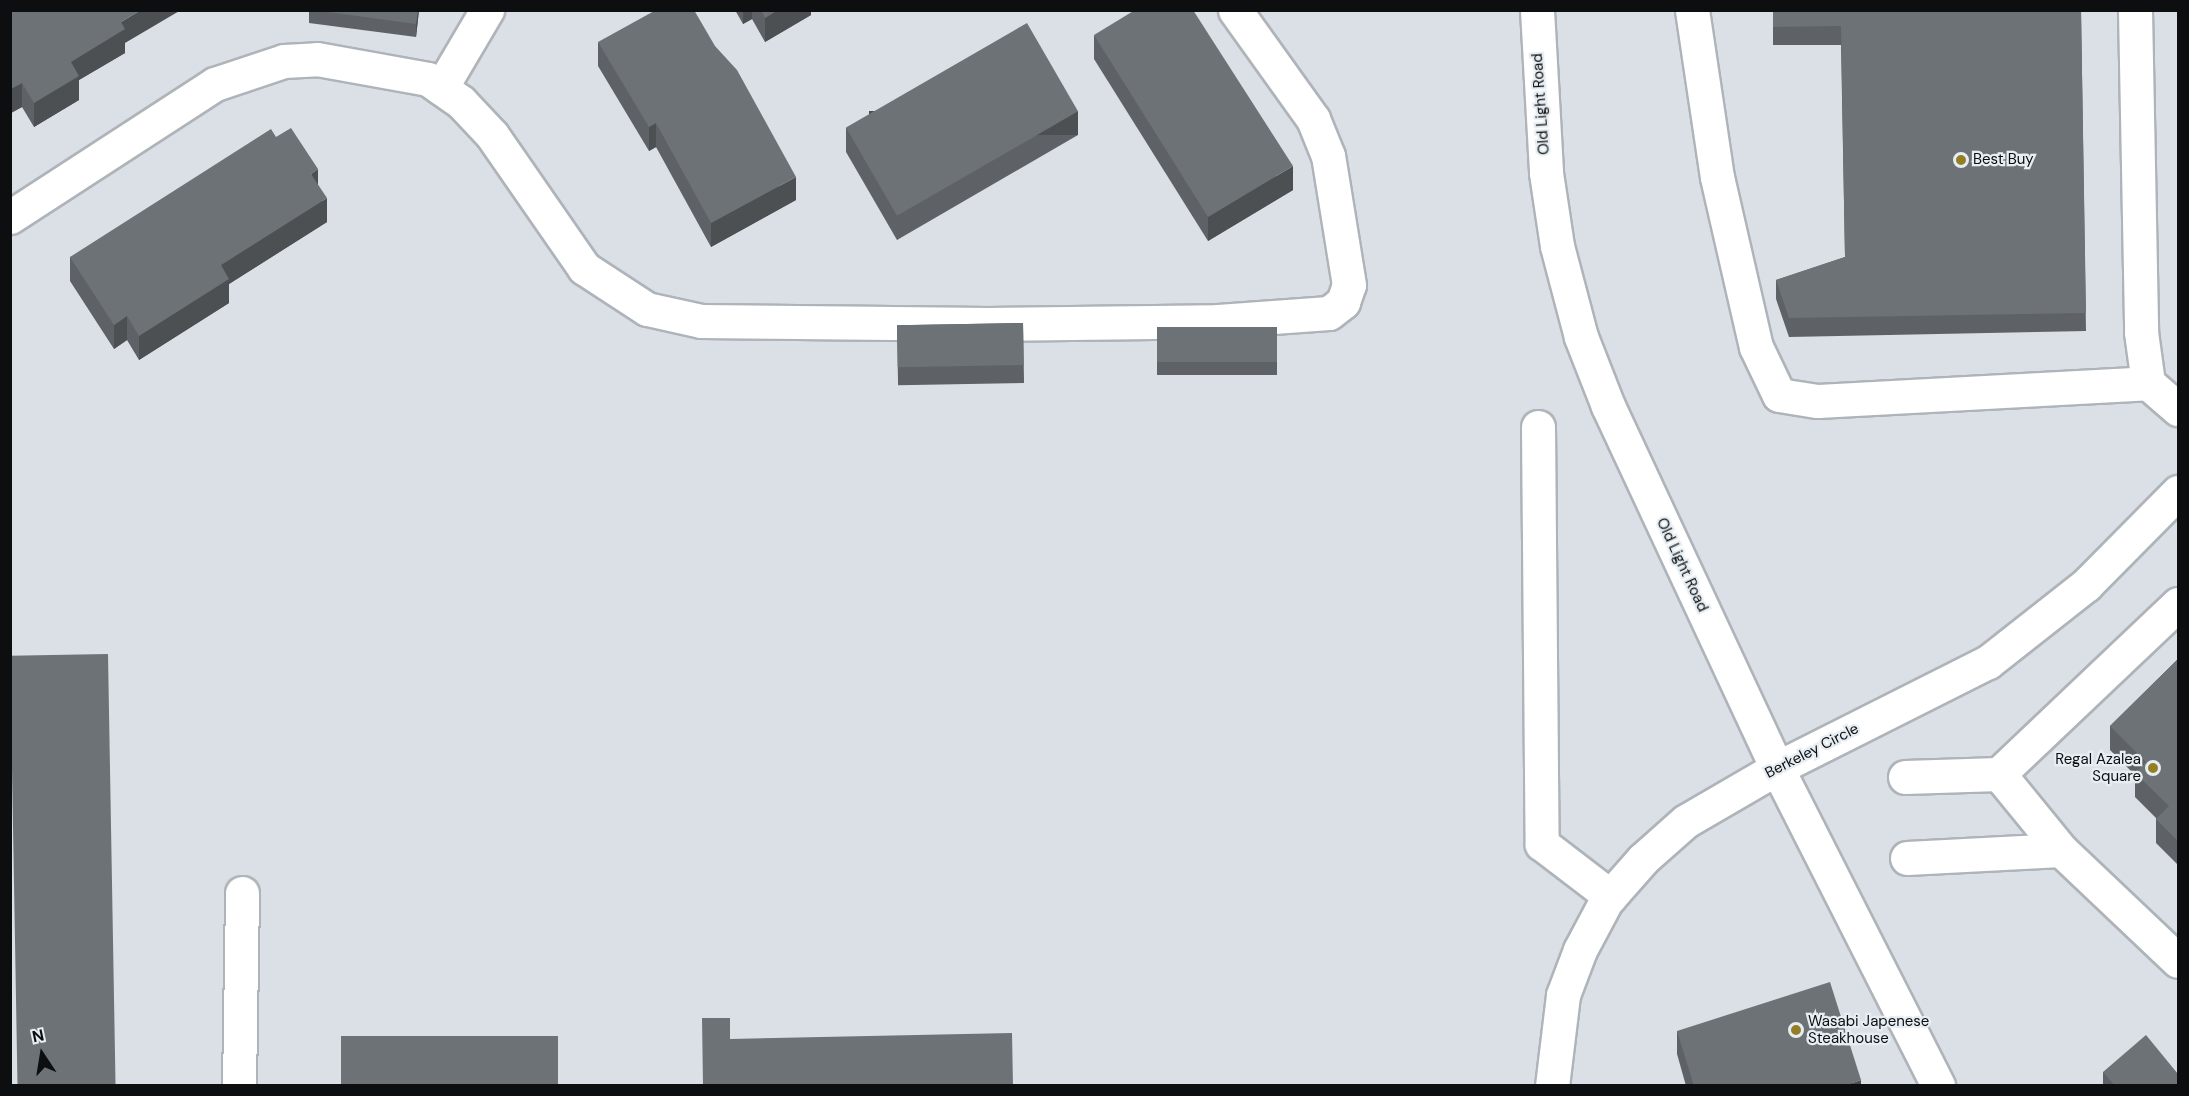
<!DOCTYPE html>
<style>
body{margin:0}
#map{position:relative;width:2189px;height:1096px;overflow:hidden;background:#dae0e6;font-family:"DM Sans",sans-serif}
div>[style]{position:absolute}
.roads{filter:drop-shadow(2px 0 #aeb4b9) drop-shadow(-2px 0 #aeb4b9) drop-shadow(0 2px #aeb4b9) drop-shadow(0 -2px #aeb4b9)}
.minor>*{height:33px;margin:-16.5px;padding:0 16.5px;transform-origin:16.5px;border-radius:16.5px;background:#fff}
.wall>*{inset:0;background:#5e6266;transform-origin:0 0}
.shaded-wall>*{inset:0;background:#4c5053;transform-origin:0 0}
.building>*{inset:0;background:#6d7277;transform-origin:0 0}
.dots>*{width:16px;height:16px;translate:-50% -50%;box-sizing:border-box;border:3px solid #e7eef3;border-radius:50%}
span{translate:-50% -50%;white-space:nowrap;text-align:center;line-height:1.15;-webkit-text-stroke:4.5px #e7eef3;paint-order:stroke}
.street-label{font-size:15px;color:#0c0e10}
.poi-label{font-size:15px;color:#0c0e10}
.left{translate:0 -50%;text-align:left}
.right{translate:-100% -50%;text-align:right}
.frame{position:absolute;inset:0;border:12px solid #0c0e10;pointer-events:none}
.north{position:absolute;left:12px;top:1024px;width:60px;height:60px;-webkit-text-stroke:4px #e7eef3;paint-order:stroke;rotate:348deg;font-size:16px;font-weight:700;line-height:24px;text-align:center;color:#0c0e10}
.north::after{content:'';display:block;margin:auto;width:21px;height:27px;background:#0c0e10;clip-path:polygon(50% 0,100% 100%,50% 72%,0 100%)}
</style>
<div id="map">
<div class="roads">
<div class="minor">
<i style="left:1537px;top:10px;width:163px;rotate:86.8deg"></i>
<i style="left:1546px;top:173px;width:74px;rotate:81.4deg"></i>
<i style="left:1557px;top:246px;width:94px;rotate:75.2deg"></i>
<i style="left:1581px;top:337px;width:74px;rotate:68.6deg"></i>
<i style="left:1608px;top:406px;width:400px;rotate:65deg"></i>
<i style="left:1777px;top:768px;width:356px;rotate:63.1deg"></i>
<i style="left:1692px;top:10px;width:169px;rotate:81.5deg"></i>
<i style="left:1717px;top:177px;width:174px;rotate:77.1deg"></i>
<i style="left:1756px;top:347px;width:53px;rotate:64.4deg"></i>
<i style="left:1779px;top:395px;width:39px;rotate:9deg"></i>
<i style="left:1818px;top:401px;width:330px;rotate:-3.1deg"></i>
<i style="left:2135px;top:10px;width:322px;rotate:88.9deg"></i>
<i style="left:2141px;top:332px;width:51px;rotate:82.2deg"></i>
<i style="left:2148px;top:383px;width:40px;rotate:41deg"></i>
<i style="left:441px;top:88px;width:91px;rotate:-59.5deg"></i>
<i style="left:10px;top:217px;width:244px;rotate:-33deg"></i>
<i style="left:215px;top:84px;width:73px;rotate:-18.4deg"></i>
<i style="left:284px;top:61px;width:33px;rotate:-3deg"></i>
<i style="left:317px;top:59px;width:113px;rotate:10.2deg"></i>
<i style="left:428px;top:79px;width:40px;rotate:34.9deg"></i>
<i style="left:461px;top:102px;width:45px;rotate:46.8deg"></i>
<i style="left:492px;top:135px;width:162px;rotate:55.3deg"></i>
<i style="left:584px;top:268px;width:75px;rotate:33.1deg"></i>
<i style="left:647px;top:309px;width:55px;rotate:12.5deg"></i>
<i style="left:701px;top:321px;width:286px;rotate:0.6deg"></i>
<i style="left:987px;top:324px;width:231px;rotate:-0.7deg"></i>
<i style="left:1218px;top:321px;width:111px;rotate:-4.1deg"></i>
<i style="left:1329px;top:313px;width:18px;rotate:-38deg"></i>
<i style="left:1343px;top:302px;width:18px;rotate:-71deg"></i>
<i style="left:1349px;top:285px;width:131px;rotate:-99.2deg"></i>
<i style="left:1328px;top:156px;width:40px;rotate:-112deg"></i>
<i style="left:1313px;top:119px;width:134px;rotate:-125.6deg"></i>
<i style="left:1538px;top:427px;width:417px;rotate:89.5deg"></i>
<i style="left:1542px;top:844px;width:86px;rotate:37.4deg"></i>
<i style="left:2178px;top:604px;width:247px;rotate:136.5deg"></i>
<i style="left:1999px;top:774px;width:98px;rotate:50.8deg"></i>
<i style="left:2061px;top:850px;width:161px;rotate:43.5deg"></i>
<i style="left:1905px;top:777px;width:94px;rotate:-1.8deg"></i>
<i style="left:1907px;top:858px;width:154px;rotate:-3deg"></i>
<i style="left:239px;top:1086px;width:193px;rotate:-89.1deg"></i>
<i style="left:1552px;top:1086px;width:92px;rotate:-83.1deg"></i>
<i style="left:1563px;top:995px;width:48px;rotate:-69.3deg"></i>
<i style="left:1580px;top:950px;width:55px;rotate:-62deg"></i>
<i style="left:1606px;top:901px;width:56px;rotate:-48.6deg"></i>
<i style="left:1643px;top:859px;width:57px;rotate:-41.5deg"></i>
<i style="left:1686px;top:821px;width:105px;rotate:-30.2deg"></i>
<i style="left:1777px;top:768px;width:236px;rotate:-26.7deg"></i>
<i style="left:1988px;top:662px;width:125px;rotate:-38.2deg"></i>
<i style="left:2086px;top:585px;width:131px;rotate:-45.3deg"></i>
</div>
</div>
<div class="wall">
<i style="clip-path:polygon(10px 10px,125px 43px,125px 53px,79px 80px,79px 100px,34px 127px,22px 107px,11px 113px,10px 111px)"></i>
<i style="clip-path:polygon(309px 10px,419px 10px,416px 37px,309px 23px)"></i>
<i style="clip-path:polygon(735px 10px,811px 10px,811px 15px,765px 42px,752px 19px,743px 24px)"></i>
<i style="clip-path:polygon(1773px 10px,2081px 10px,2086px 331px,1789px 337px,1776px 299px,1776px 280px,1845px 257px,1841px 45px,1773px 45px)"></i>
<i style="clip-path:polygon(1094px 35px,1293px 190px,1208px 241px,1094px 59px)"></i>
<i style="clip-path:polygon(598px 42px,796px 200px,711px 247px,656px 147px,649px 151px,598px 66px)"></i>
<i style="clip-path:polygon(846px 128px,1078px 135px,897px 240px,846px 152px)"></i>
<i style="clip-path:polygon(318px 185px,327px 222px,229px 284px,229px 303px,139px 360px,127px 340px,114px 349px,70px 281px,70px 257px)"></i>
<i style="left:1023px;top:323px;width:60px;height:126px;rotate:89deg"></i>
<i style="left:1277px;top:327px;width:48px;height:120px;rotate:90deg"></i>
<i style="clip-path:polygon(2178px 659px,2178px 891px,2177px 890px,2177px 866px,2178px 865px,2156px 843px,2156px 818px,2135px 797px,2135px 775px,2110px 750px,2110px 726px)"></i>
<i style="clip-path:polygon(1677px 1031px,1861px 1086px,1686px 1086px,1677px 1054px)"></i>
<i style="clip-path:polygon(2103px 1072px,2178px 1086px,2103px 1086px)"></i>
</div>
<div class="shaded-wall">
<i style="clip-path:polygon(141px 10px,181px 10px,125px 43px,125px 53px,79px 80px,79px 100px,34px 127px,34px 103px,71px 62px,121px 22px)"></i>
<i style="clip-path:polygon(418px 10px,419px 10px,416px 37px,416px 24px)"></i>
<i style="clip-path:polygon(743px 10px,752px 10px,752px 19px,743px 24px)"></i>
<i style="clip-path:polygon(778px 10px,811px 10px,811px 15px,765px 42px,765px 18px)"></i>
<i style="clip-path:polygon(22px 83px,22px 107px,11px 113px,11px 89px)"></i>
<i style="left:1078px;top:111px;width:24px;height:209px;rotate:90deg"></i>
<i style="clip-path:polygon(656px 123px,656px 147px,649px 151px,649px 127px)"></i>
<i style="clip-path:polygon(1293px 166px,1293px 190px,1208px 241px,1208px 217px)"></i>
<i style="clip-path:polygon(318px 169px,318px 193px,311px 174px)"></i>
<i style="clip-path:polygon(796px 177px,796px 200px,711px 247px,711px 223px)"></i>
<i style="clip-path:polygon(327px 198px,327px 222px,229px 284px,229px 303px,139px 360px,139px 336px,221px 265px)"></i>
<i style="clip-path:polygon(127px 316px,127px 340px,114px 349px,114px 325px)"></i>
<i style="clip-path:polygon(1861px 1080px,1861px 1086px,1844px 1086px)"></i>
</div>
<div class="building">
<i style="clip-path:polygon(10px 10px,141px 10px,121px 22px,125px 29px,71px 62px,79px 76px,34px 103px,22px 83px,11px 89px,10px 88px)"></i>
<i style="clip-path:polygon(313px 10px,418px 10px,416px 24px)"></i>
<i style="clip-path:polygon(656px 10px,694px 10px,715px 46px,737px 70px,796px 177px,711px 223px,656px 123px,649px 127px,598px 42px)"></i>
<i style="clip-path:polygon(761px 10px,778px 10px,765px 18px)"></i>
<i style="clip-path:polygon(1135px 10px,1193px 10px,1293px 166px,1208px 217px,1094px 35px)"></i>
<i style="clip-path:polygon(1773px 10px,2081px 10px,2086px 313px,1789px 318px,1776px 280px,1845px 257px,1841px 26px,1773px 27px)"></i>
<i style="left:1027px;top:23px;width:102px;height:209px;rotate:60deg"></i>
<i style="clip-path:polygon(291px 128px,318px 169px,311px 174px,327px 198px,221px 265px,229px 279px,139px 336px,127px 316px,114px 325px,70px 257px,271px 129px,276px 137px)"></i>
<i style="left:1023px;top:323px;width:42px;height:126px;rotate:89deg"></i>
<i style="left:1277px;top:327px;width:35px;height:120px;rotate:90deg"></i>
<i style="left:108px;top:654px;width:431px;height:98px;rotate:89deg"></i>
<i style="clip-path:polygon(2178px 659px,2178px 841px,2156px 819px,2169px 806px,2135px 773px,2146px 762px,2110px 726px)"></i>
<i style="clip-path:polygon(1830px 982px,1861px 1080px,1844px 1086px,1694px 1086px,1677px 1031px)"></i>
<i style="clip-path:polygon(702px 1018px,730px 1018px,730px 1039px,1012px 1033px,1013px 1086px,703px 1086px)"></i>
<i style="clip-path:polygon(2146px 1035px,2178px 1074px,2178px 1086px,2115px 1086px,2103px 1072px)"></i>
<i style="left:558px;top:1036px;width:50px;height:217px;rotate:90deg"></i>
</div>
<div class="dots">
<i style="left:1961px;top:160px;background:#947d24"></i>
<i style="left:2153px;top:768px;background:#947d24"></i>
<i style="left:1796px;top:1030px;background:#947d24"></i>
</div>
<div class="street-label">
<span style="left:1541px;top:104px;rotate:-94deg">Old Light Road</span>
<span style="left:1682px;top:565px;rotate:65deg">Old Light Road</span>
<span style="left:1812px;top:751px;rotate:-27deg">Berkeley Circle</span>
</div>
<div class="poi-label">
<span class="left" style="left:1973px;top:160px">Best Buy</span>
<span class="right" style="left:2141px;top:768px">Regal Azalea<br>Square</span>
<span class="left" style="left:1808px;top:1030px">Wasabi Japenese<br>Steakhouse</span>
</div>
<div class="frame"></div>
<div class="north">N</div>
</div>
